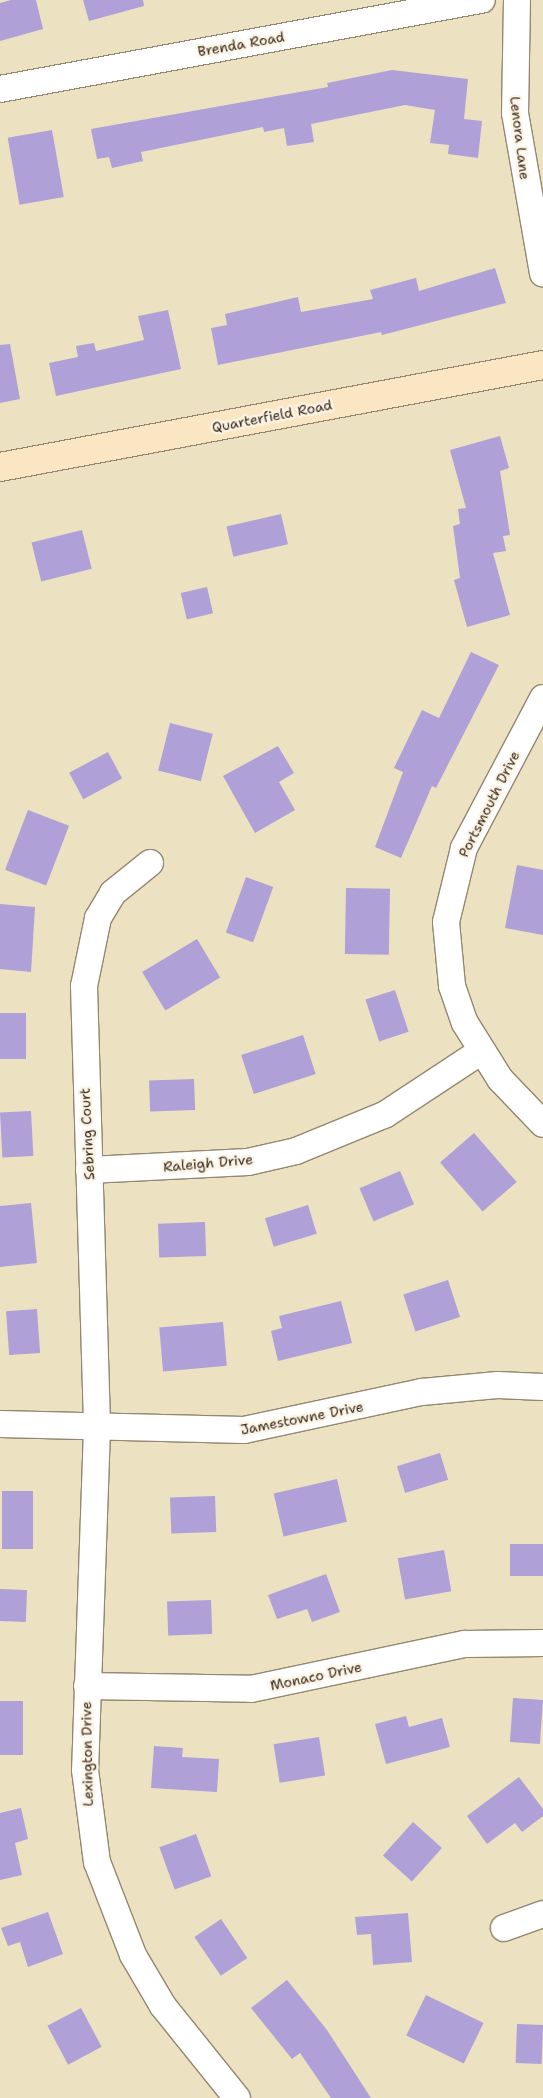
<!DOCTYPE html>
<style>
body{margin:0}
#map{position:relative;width:543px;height:2098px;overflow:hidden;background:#ece2c1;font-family:"Shantell Sans",sans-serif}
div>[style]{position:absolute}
.building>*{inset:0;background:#afa0d8;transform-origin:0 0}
.roads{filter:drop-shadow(1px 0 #948670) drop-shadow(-1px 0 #948670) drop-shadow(0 1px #948670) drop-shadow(0 -1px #948670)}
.street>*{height:26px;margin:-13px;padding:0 13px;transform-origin:13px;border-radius:13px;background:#fff}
.secondary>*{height:28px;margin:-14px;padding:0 14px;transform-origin:14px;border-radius:14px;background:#fbe6c4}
span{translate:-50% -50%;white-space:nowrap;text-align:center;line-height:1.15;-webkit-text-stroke:5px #fcf5e5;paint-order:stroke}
.street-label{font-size:14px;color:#3b2a1e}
</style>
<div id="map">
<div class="building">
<i style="clip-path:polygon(11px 0,36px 0,43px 29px,0 41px,0 3px)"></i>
<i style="clip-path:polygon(83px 0,143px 0,144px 6px,89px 21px)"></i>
<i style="clip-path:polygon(392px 70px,468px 79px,464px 119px,482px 121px,478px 158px,448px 154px,449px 145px,430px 143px,435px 110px,405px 105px,311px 124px,314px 142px,287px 146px,284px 128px,264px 132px,263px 127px,141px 152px,143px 161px,112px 168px,109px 157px,97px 159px,91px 129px,328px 87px,327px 83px)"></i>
<i style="left:52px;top:130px;width:68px;height:45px;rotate:80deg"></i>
<i style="clip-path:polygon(495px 268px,506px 303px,382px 335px,381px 332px,218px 365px,211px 328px,227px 325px,225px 314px,298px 297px,301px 312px,373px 299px,370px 290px,416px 278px,419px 291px)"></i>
<i style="clip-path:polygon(168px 310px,181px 369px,56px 396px,49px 363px,78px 357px,76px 346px,94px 343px,96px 351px,144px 340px,138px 316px)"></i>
<i style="clip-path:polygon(10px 344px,20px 399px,0 403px,0 345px)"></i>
<i style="clip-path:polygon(500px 436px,509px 468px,500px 471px,510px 535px,503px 536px,506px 551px,493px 553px,510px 615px,467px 627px,454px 580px,460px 578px,453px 526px,460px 524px,458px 509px,466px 508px,450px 450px)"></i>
<i style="left:281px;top:514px;width:31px;height:56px;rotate:77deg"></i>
<i style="left:82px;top:530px;width:40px;height:52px;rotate:76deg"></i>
<i style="left:207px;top:587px;width:27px;height:27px;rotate:77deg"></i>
<i style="clip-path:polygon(471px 652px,499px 665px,436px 788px,432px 786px,401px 858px,375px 847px,403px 772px,394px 768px,422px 710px,439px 718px)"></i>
<i style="left:170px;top:723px;width:44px;height:49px;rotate:14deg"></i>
<i style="clip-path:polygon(278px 746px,294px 773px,279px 782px,295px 810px,255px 833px,223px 776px)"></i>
<i style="left:108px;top:752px;width:30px;height:44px;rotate:62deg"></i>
<i style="left:28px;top:810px;width:44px;height:64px;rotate:21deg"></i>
<i style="clip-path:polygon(517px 865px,543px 870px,543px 935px,505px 928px)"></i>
<i style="left:246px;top:877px;width:29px;height:59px;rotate:20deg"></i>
<i style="left:346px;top:888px;width:44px;height:66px;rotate:1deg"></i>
<i style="clip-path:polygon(0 904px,35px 907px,31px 972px,0 969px)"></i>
<i style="left:197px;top:939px;width:45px;height:64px;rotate:59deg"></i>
<i style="left:395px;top:990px;width:44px;height:31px;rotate:72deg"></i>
<i style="left:0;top:1013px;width:26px;height:46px"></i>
<i style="left:303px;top:1035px;width:41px;height:65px;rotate:72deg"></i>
<i style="left:194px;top:1079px;width:31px;height:45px;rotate:88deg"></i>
<i style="left:31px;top:1111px;width:45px;height:31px;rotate:87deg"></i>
<i style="left:474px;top:1133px;width:65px;height:45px;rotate:49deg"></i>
<i style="left:400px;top:1171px;width:36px;height:44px;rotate:67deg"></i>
<i style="clip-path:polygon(31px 1203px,37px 1263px,0 1267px,0 1206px)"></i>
<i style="left:308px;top:1205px;width:30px;height:45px;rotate:73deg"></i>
<i style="left:205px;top:1222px;width:34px;height:47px;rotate:88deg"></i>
<i style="left:448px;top:1280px;width:39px;height:47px;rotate:72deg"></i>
<i style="clip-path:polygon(341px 1301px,352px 1343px,278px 1361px,271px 1331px,282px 1328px,279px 1316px)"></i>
<i style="left:37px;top:1309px;width:44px;height:31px;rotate:86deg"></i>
<i style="left:223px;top:1322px;width:44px;height:64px;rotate:85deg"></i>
<i style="left:440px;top:1453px;width:28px;height:45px;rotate:73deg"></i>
<i style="left:337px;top:1479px;width:44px;height:65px;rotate:77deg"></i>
<i style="left:2px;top:1491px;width:31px;height:58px"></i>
<i style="left:215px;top:1496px;width:36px;height:45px;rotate:88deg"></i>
<i style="left:543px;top:1544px;width:32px;height:33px;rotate:90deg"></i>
<i style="left:444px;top:1550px;width:42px;height:47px;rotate:80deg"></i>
<i style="clip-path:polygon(326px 1574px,340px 1612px,312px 1622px,307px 1609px,277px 1619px,268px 1595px)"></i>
<i style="left:0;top:1589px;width:27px;height:32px;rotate:2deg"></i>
<i style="left:211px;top:1600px;width:34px;height:44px;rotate:88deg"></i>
<i style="left:513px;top:1698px;width:30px;height:44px;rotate:4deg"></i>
<i style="left:0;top:1701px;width:23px;height:54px"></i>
<i style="clip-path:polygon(406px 1716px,409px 1727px,442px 1718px,450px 1747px,386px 1764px,375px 1724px)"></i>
<i style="left:319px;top:1737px;width:39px;height:46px;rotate:81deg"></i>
<i style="clip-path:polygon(154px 1746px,183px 1748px,182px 1757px,219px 1759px,217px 1792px,151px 1788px)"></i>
<i style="clip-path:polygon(519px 1777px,543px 1809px,543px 1816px,522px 1832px,515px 1823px,487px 1844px,467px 1816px)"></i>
<i style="clip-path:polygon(21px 1808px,28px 1839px,15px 1843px,22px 1875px,0 1880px,0 1813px)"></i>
<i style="left:413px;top:1822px;width:39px;height:45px;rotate:42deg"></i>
<i style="left:196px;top:1834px;width:45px;height:39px;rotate:70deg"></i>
<i style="clip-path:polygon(48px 1912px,63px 1954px,28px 1967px,20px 1942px,8px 1946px,1px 1928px)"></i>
<i style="clip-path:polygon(408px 1913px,412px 1962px,373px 1965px,371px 1934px,357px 1935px,355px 1917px)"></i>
<i style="left:221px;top:1919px;width:47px;height:32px;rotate:56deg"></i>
<i style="clip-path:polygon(287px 1980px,327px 2030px,371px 2098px,331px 2098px,300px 2053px,292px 2059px,251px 2008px)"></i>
<i style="left:426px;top:1995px;width:64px;height:45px;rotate:26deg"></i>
<i style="left:81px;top:2008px;width:44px;height:38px;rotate:62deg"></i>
<i style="left:517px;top:2024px;width:26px;height:39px;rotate:2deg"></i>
</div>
<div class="roads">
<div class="street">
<i style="left:517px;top:0;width:113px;rotate:91deg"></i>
<i style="left:515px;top:113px;width:163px;rotate:80.1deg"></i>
<i style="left:0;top:89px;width:490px;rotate:-10.5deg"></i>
<i style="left:543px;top:698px;width:170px;rotate:117.8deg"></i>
<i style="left:464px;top:848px;width:76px;rotate:103.7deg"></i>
<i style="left:446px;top:922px;width:64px;rotate:84.6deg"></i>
<i style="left:452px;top:986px;width:39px;rotate:71deg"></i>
<i style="left:465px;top:1023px;width:66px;rotate:58deg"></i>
<i style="left:500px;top:1079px;width:62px;rotate:46.3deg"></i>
<i style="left:150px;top:863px;width:48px;rotate:141deg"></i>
<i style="left:113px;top:893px;width:29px;rotate:121deg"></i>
<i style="left:98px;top:918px;width:69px;rotate:101.6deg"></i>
<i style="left:84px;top:986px;width:443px;rotate:88.3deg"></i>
<i style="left:97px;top:1429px;width:341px;rotate:92deg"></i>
<i style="left:85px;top:1770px;width:93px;rotate:82.6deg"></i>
<i style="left:97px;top:1862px;width:100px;rotate:68.8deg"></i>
<i style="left:133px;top:1955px;width:59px;rotate:59.5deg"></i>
<i style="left:163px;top:2006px;width:118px;rotate:51.2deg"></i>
<i style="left:89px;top:1170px;width:159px;rotate:-2.9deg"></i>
<i style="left:248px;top:1162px;width:49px;rotate:-12.9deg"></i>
<i style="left:296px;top:1151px;width:97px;rotate:-22.3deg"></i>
<i style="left:386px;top:1114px;width:113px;rotate:-33.4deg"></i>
<i style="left:0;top:1424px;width:244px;rotate:1.4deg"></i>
<i style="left:244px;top:1430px;width:182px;rotate:-12.1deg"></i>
<i style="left:422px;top:1392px;width:76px;rotate:-5.3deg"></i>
<i style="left:498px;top:1385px;width:45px;rotate:2.5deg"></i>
<i style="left:87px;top:1686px;width:164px;rotate:1deg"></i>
<i style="left:251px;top:1689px;width:219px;rotate:-11.9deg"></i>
<i style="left:465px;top:1644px;width:78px;rotate:-0.7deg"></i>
<i style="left:504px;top:1928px;width:41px;rotate:-19.7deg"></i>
</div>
<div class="secondary">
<i style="left:0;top:467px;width:552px;rotate:-10.64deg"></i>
</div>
</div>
<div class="street-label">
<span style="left:241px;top:44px;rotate:-10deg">Brenda Road</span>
<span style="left:520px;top:138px;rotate:83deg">Lenora Lane</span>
<span style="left:272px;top:416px;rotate:-11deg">Quarterfield Road</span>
<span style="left:489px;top:804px;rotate:-63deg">Portsmouth Drive</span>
<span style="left:87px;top:1134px;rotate:-93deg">Sebring Court</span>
<span style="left:208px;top:1163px;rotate:-5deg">Raleigh Drive</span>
<span style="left:302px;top:1418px;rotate:-11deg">Jamestowne Drive</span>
<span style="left:316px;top:1676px;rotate:-12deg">Monaco Drive</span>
<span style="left:87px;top:1754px;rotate:-91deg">Lexington Drive</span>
</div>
</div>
